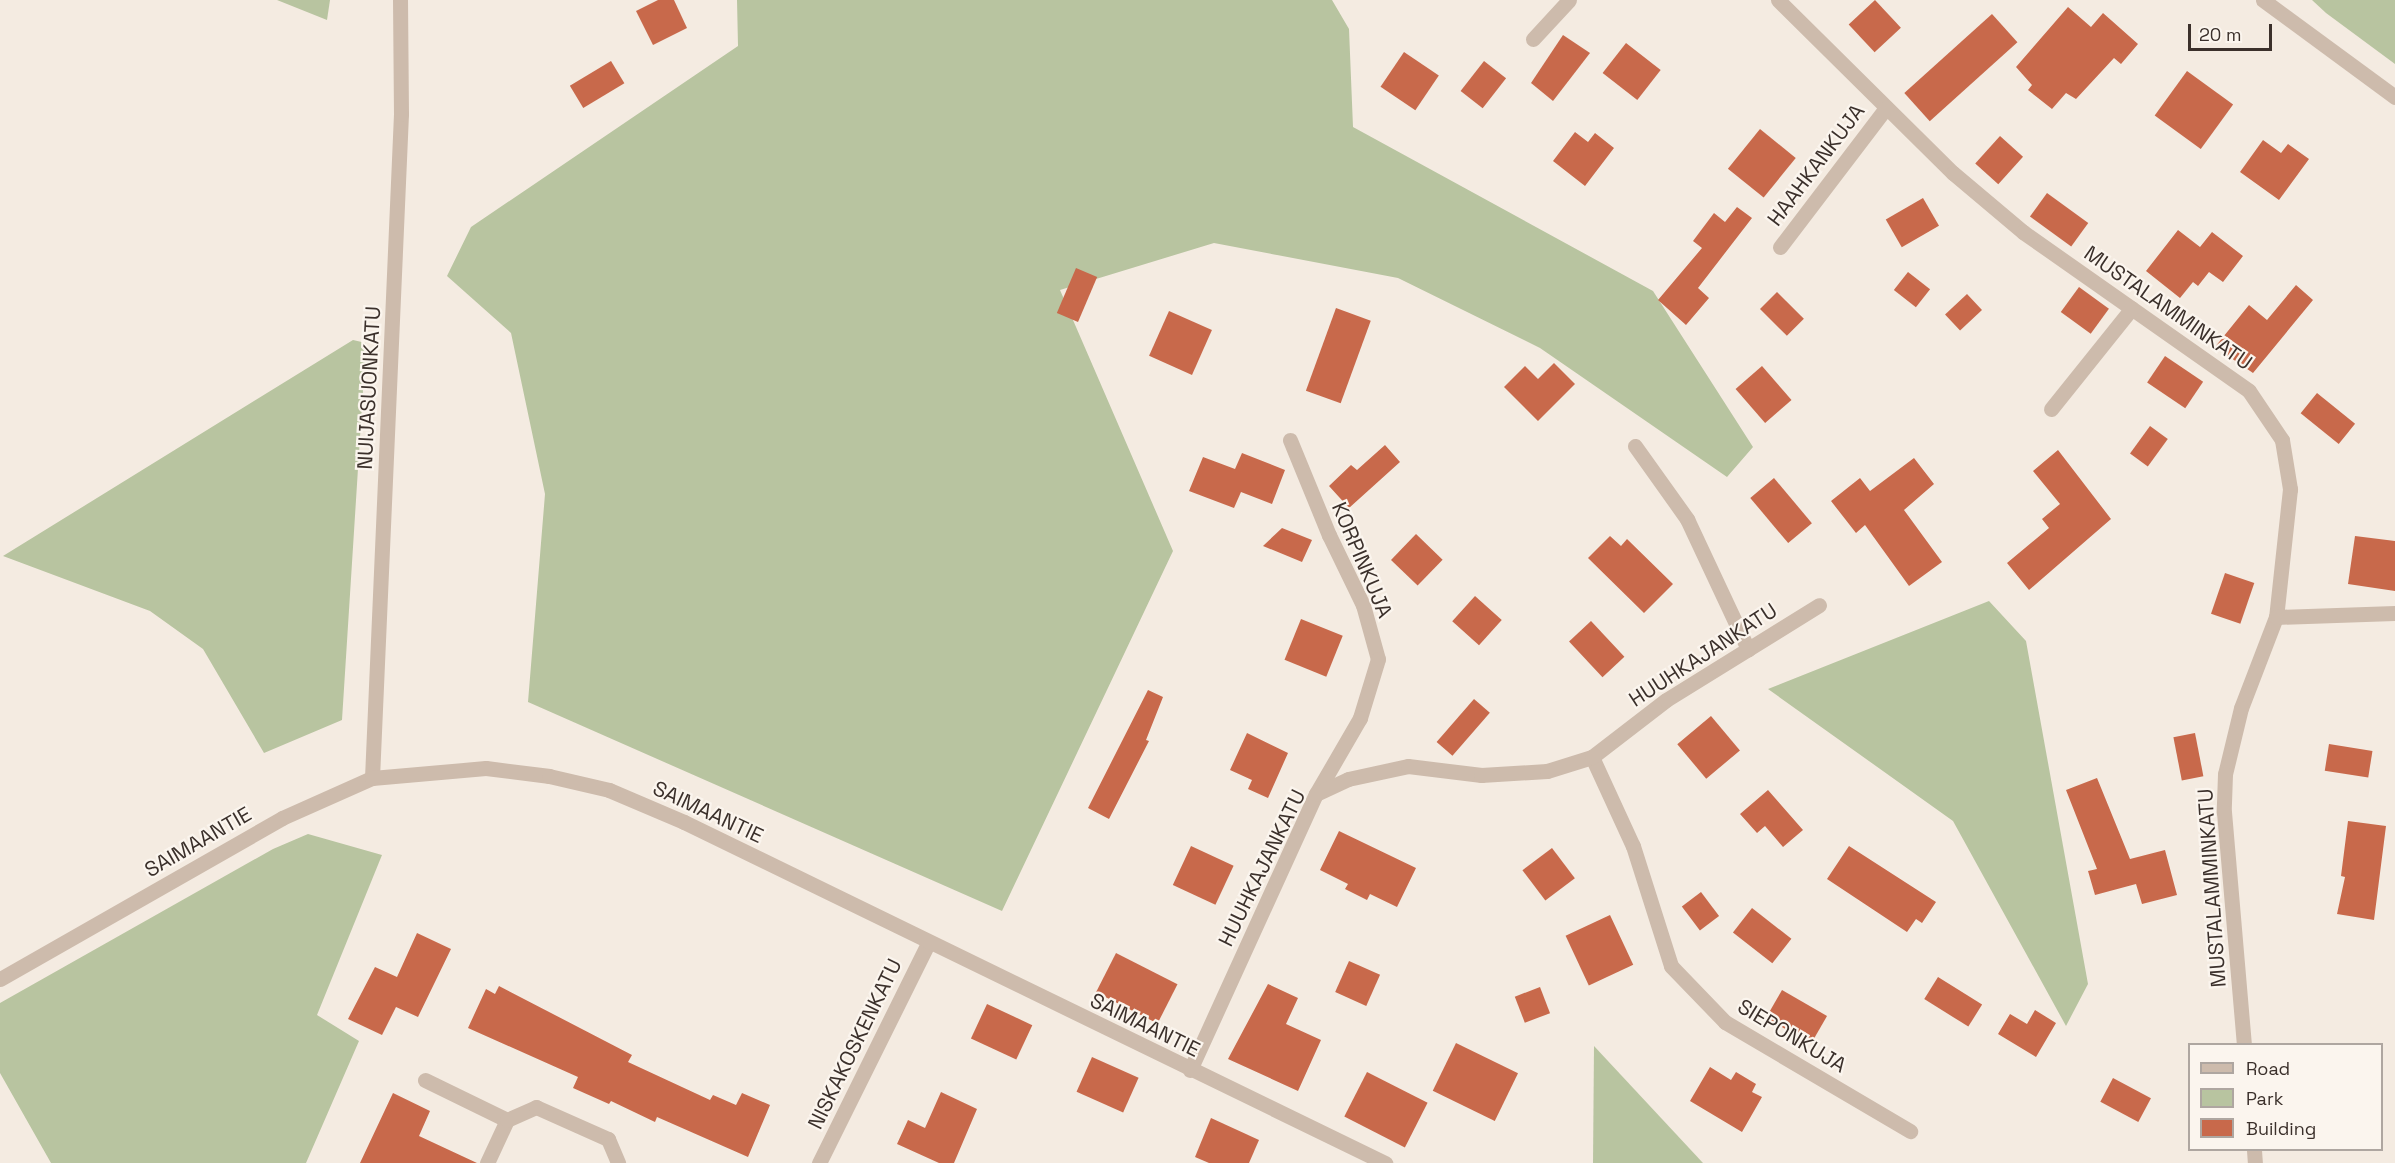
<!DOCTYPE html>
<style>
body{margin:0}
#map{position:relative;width:2395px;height:1163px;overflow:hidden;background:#f4ebe1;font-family:"Space Grotesk",sans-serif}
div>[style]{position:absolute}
.green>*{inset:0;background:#b8c4a0}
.building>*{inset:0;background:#c8694b;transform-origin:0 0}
.minor>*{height:15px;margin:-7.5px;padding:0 7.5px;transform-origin:7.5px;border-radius:7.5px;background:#cdbbac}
.tertiary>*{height:15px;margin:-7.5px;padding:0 7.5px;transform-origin:7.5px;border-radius:7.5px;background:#cdbbac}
span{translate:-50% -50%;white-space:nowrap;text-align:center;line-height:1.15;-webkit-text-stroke:4.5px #fbf5ee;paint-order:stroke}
.street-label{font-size:21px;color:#3b302b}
.legend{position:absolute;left:2188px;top:1043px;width:195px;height:108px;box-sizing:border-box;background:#fbf5ee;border:2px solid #aea6a0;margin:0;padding:8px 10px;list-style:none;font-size:18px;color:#3b302b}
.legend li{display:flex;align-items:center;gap:12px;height:30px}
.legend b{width:30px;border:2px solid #aea6a0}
.scale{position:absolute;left:2188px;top:24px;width:84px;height:27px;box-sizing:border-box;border:3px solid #3b302b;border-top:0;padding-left:8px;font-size:18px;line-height:21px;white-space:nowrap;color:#3b302b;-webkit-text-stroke:4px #fbf5ee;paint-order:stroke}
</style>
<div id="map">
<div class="green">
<i style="clip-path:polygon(277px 0,330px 0,327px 20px)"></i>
<i style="clip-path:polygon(737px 0,1332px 0,1349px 29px,1353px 127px,1653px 291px,1753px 447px,1727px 477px,1540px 348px,1398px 278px,1214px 243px,1060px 290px,1173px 551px,1002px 911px,528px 702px,545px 494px,511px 333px,447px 276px,471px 227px,738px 46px)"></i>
<i style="clip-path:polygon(2312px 0,2395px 0,2395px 64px,2326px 13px)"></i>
<i style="clip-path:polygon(353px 340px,366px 343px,342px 720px,264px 753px,203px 649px,150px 611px,3px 556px)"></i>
<i style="clip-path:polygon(1989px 601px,2026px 641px,2088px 984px,2066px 1026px,1953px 821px,1768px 689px)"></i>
<i style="clip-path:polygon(308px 834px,382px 855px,317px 1015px,359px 1041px,306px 1163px,51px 1163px,0 1073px,0 1003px,273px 849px)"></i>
<i style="clip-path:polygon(1594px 1046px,1703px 1163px,1593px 1163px)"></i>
</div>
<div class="building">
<i style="clip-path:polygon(658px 0,674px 0,687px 28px,653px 45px,636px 11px)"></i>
<i style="left:1875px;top:0;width:38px;height:36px;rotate:47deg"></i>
<i style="clip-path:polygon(2068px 7px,2091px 27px,2103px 13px,2138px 44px,2121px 64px,2114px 58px,2076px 99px,2066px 93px,2052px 109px,2028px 90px,2032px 85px,2016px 67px)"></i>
<i style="left:1992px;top:14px;width:38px;height:118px;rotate:48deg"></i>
<i style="clip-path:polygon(1563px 35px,1590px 53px,1553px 101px,1531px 83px)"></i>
<i style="left:1626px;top:43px;width:44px;height:38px;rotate:38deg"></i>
<i style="left:1404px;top:52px;width:42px;height:42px;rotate:34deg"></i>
<i style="left:611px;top:61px;width:26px;height:48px;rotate:59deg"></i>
<i style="left:1484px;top:61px;width:28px;height:38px;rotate:38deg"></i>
<i style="left:2187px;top:71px;width:57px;height:55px;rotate:36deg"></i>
<i style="left:1760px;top:129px;width:46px;height:51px;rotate:39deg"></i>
<i style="clip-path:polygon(1575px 132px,1588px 142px,1595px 133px,1614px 148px,1585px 186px,1553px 161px)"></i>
<i style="left:2000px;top:136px;width:31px;height:37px;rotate:42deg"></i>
<i style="clip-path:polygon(2263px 140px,2281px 153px,2288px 144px,2309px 159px,2279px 200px,2240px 172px)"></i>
<i style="left:2047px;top:193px;width:51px;height:29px;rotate:36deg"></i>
<i style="left:1923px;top:198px;width:32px;height:43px;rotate:60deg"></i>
<i style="clip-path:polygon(1737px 207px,1752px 218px,1698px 288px,1709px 298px,1686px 325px,1658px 300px,1702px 248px,1693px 241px,1714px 213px,1725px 222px)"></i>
<i style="clip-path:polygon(2178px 230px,2200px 247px,2212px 232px,2243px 256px,2223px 282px,2209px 272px,2198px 286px,2193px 282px,2180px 298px,2146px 271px)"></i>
<i style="left:1076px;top:268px;width:23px;height:49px;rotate:23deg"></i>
<i style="left:1908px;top:272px;width:28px;height:23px;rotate:38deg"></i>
<i style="clip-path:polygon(2296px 285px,2313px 300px,2253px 373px,2215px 347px,2249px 305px,2267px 320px)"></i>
<i style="left:2079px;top:287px;width:37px;height:31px;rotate:36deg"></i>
<i style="left:1777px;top:292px;width:38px;height:24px;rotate:45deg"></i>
<i style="left:1967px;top:294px;width:22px;height:30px;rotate:47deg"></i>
<i style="left:1336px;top:308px;width:37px;height:88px;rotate:20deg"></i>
<i style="left:1169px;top:311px;width:47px;height:49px;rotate:24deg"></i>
<i style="left:2165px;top:356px;width:46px;height:32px;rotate:34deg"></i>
<i style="clip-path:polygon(1554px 363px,1575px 384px,1538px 421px,1504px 387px,1525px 366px,1538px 379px)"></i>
<i style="left:1762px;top:366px;width:45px;height:35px;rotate:49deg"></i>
<i style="left:2317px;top:393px;width:49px;height:26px;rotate:39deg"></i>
<i style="left:2150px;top:426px;width:22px;height:34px;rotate:36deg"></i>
<i style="clip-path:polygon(1385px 445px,1400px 462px,1349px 508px,1329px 486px,1351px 465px,1357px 470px)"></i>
<i style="clip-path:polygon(2058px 450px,2111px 519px,2029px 590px,2007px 563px,2049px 528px,2042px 519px,2060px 504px,2033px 471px)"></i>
<i style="clip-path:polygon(1242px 453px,1285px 470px,1272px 504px,1241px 492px,1234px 508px,1189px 491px,1203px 457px,1235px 469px)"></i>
<i style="clip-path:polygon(1914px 458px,1934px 484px,1904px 510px,1942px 562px,1909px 586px,1865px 525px,1856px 533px,1831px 501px,1860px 478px,1870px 491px)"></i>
<i style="left:1774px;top:478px;width:59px;height:31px;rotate:50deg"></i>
<i style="clip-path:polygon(1282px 528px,1312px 540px,1302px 562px,1263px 546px)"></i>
<i style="left:1416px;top:534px;width:37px;height:36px;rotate:44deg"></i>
<i style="clip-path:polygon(1610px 536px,1621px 546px,1627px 539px,1673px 584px,1644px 613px,1588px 558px)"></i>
<i style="clip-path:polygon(2355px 536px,2395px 541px,2395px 591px,2348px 584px)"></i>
<i style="left:2225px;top:573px;width:31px;height:43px;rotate:19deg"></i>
<i style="left:1475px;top:596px;width:36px;height:34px;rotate:42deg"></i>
<i style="left:1301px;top:619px;width:45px;height:44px;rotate:22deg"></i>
<i style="left:1591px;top:621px;width:49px;height:30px;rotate:47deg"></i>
<i style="clip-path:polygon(1148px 690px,1163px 697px,1146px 740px,1149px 741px,1109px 819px,1088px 808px)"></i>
<i style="left:1474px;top:699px;width:21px;height:57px;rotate:41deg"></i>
<i style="left:1711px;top:716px;width:45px;height:44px;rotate:50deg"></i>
<i style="clip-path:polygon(1247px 733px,1288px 753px,1268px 798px,1248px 789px,1252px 780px,1230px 770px)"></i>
<i style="left:2195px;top:733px;width:44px;height:22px;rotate:79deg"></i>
<i style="left:2329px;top:744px;width:44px;height:27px;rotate:9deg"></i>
<i style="clip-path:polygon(2097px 778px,2130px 859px,2165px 850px,2177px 895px,2142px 904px,2136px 884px,2095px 895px,2088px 871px,2097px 869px,2066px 790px)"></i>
<i style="clip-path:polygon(1768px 790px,1803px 830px,1783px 847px,1765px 826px,1757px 833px,1740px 814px)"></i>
<i style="clip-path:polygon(2348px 821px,2386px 826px,2374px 920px,2337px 914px,2345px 877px,2341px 876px)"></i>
<i style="clip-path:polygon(1339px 831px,1416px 868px,1397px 907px,1370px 894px,1367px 900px,1345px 889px,1348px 884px,1320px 870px)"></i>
<i style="left:1191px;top:846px;width:47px;height:43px;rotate:25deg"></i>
<i style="clip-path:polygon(1849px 846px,1936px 902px,1922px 923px,1916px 919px,1907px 932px,1827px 879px)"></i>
<i style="left:1552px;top:848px;width:38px;height:37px;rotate:53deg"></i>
<i style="left:1701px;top:892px;width:30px;height:24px;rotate:53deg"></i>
<i style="left:1752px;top:908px;width:50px;height:31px;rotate:38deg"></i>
<i style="left:1610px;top:915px;width:55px;height:49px;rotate:65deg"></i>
<i style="clip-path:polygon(417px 933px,451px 949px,418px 1017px,396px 1007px,382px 1035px,348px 1019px,375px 967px,397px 977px)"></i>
<i style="left:1116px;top:953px;width:69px;height:44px;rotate:27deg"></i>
<i style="left:1349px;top:961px;width:34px;height:34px;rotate:24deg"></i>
<i style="left:1938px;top:977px;width:52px;height:26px;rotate:32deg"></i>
<i style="clip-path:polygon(1268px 984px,1298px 998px,1286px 1024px,1321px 1040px,1298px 1091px,1228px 1059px)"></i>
<i style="clip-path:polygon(499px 986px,632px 1055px,628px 1062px,710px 1100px,713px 1095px,736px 1105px,742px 1093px,770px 1105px,748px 1157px,657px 1117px,655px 1122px,611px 1101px,609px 1104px,573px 1088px,578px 1077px,468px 1028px,486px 989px,495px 994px)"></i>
<i style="left:1540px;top:987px;width:28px;height:27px;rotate:69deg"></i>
<i style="left:1782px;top:990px;width:52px;height:32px;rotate:30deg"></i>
<i style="left:987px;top:1004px;width:50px;height:38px;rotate:25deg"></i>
<i style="clip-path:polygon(2035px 1010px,2056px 1023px,2036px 1057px,1998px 1034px,2010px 1014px,2027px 1024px)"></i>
<i style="left:1456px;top:1043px;width:69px;height:53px;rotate:26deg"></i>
<i style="left:1092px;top:1057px;width:51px;height:38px;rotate:24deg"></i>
<i style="clip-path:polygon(1710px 1067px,1731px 1080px,1736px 1072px,1756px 1084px,1752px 1092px,1762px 1097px,1742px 1132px,1690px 1101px)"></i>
<i style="left:1367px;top:1072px;width:68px;height:50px;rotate:27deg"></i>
<i style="left:2113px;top:1078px;width:43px;height:27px;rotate:28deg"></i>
<i style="clip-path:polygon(941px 1092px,977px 1109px,954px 1163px,939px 1163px,897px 1144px,908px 1120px,925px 1128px)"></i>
<i style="clip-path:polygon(393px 1093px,430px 1111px,419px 1136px,477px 1163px,360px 1163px)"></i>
<i style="clip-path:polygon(1211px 1118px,1259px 1140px,1249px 1163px,1209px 1163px,1195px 1157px)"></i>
</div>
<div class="minor">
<i style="left:1778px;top:0;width:246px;rotate:44.7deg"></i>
<i style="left:1953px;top:173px;width:92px;rotate:40.1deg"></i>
<i style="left:2023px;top:232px;width:276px;rotate:35.1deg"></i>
<i style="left:2249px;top:391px;width:59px;rotate:56deg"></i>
<i style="left:2282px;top:440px;width:50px;rotate:80.7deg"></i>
<i style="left:2290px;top:489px;width:129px;rotate:96.2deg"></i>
<i style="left:2276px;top:617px;width:97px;rotate:111deg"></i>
<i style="left:2241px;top:708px;width:68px;rotate:103.6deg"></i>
<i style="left:2225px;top:774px;width:38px;rotate:92deg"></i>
<i style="left:2224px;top:812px;width:233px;rotate:85.1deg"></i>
<i style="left:2263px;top:0;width:164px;rotate:36.3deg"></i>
<i style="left:1533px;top:39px;width:53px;rotate:-47.3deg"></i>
<i style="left:1780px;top:247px;width:175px;rotate:-52.7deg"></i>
<i style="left:2051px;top:409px;width:129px;rotate:-51.3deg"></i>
<i style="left:1290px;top:440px;width:103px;rotate:67.7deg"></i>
<i style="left:1329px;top:535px;width:78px;rotate:64.1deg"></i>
<i style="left:1363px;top:605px;width:56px;rotate:74.5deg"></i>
<i style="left:1378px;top:659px;width:62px;rotate:107deg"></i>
<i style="left:1360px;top:718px;width:88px;rotate:120.1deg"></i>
<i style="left:1635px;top:446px;width:90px;rotate:54.5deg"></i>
<i style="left:1687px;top:519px;width:144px;rotate:64.9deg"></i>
<i style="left:2276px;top:617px;width:119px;rotate:-1.9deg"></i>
<i style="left:1592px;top:757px;width:98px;rotate:65.3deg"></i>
<i style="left:1633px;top:846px;width:126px;rotate:72.4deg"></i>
<i style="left:1671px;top:966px;width:78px;rotate:46deg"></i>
<i style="left:1725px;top:1022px;width:215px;rotate:30.5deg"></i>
<i style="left:372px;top:778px;width:665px;rotate:-87.5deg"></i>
<i style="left:401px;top:114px;width:114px;rotate:-90.5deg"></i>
<i style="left:1190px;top:1070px;width:303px;rotate:-65.5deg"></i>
<i style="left:1316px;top:794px;width:35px;rotate:-25deg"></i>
<i style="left:1348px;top:779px;width:61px;rotate:-12.2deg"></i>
<i style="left:1408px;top:766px;width:74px;rotate:7deg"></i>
<i style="left:1481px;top:775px;width:66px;rotate:-3.5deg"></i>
<i style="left:1547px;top:771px;width:47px;rotate:-17.3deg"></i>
<i style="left:1592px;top:757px;width:93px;rotate:-37.6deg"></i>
<i style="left:1666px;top:700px;width:180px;rotate:-31.8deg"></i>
<i style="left:425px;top:1080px;width:91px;rotate:26deg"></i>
<i style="left:2254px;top:1150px;width:13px;rotate:86deg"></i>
<i style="left:487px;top:1163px;width:47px;rotate:-65.1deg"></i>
<i style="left:507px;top:1120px;width:32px;rotate:-24deg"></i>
<i style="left:536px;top:1107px;width:79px;rotate:24deg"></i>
<i style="left:608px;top:1139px;width:26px;rotate:67deg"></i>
<i style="left:819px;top:1163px;width:246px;rotate:-63.6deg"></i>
</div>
<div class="tertiary">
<i style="left:0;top:979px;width:325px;rotate:-29.7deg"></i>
<i style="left:282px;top:818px;width:98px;rotate:-24deg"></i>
<i style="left:372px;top:778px;width:114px;rotate:-5deg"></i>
<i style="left:486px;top:768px;width:64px;rotate:7.2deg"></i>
<i style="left:549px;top:776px;width:62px;rotate:13.1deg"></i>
<i style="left:609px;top:790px;width:82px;rotate:23.1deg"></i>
<i style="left:684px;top:822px;width:780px;rotate:25.94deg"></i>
</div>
<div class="street-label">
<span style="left:1816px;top:165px;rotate:-53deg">HAAHKANKUJA</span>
<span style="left:2168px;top:308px;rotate:35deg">MUSTALAMMINKATU</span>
<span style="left:369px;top:388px;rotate:-87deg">NUIJASUONKATU</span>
<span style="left:1362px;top:560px;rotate:67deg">KORPINKUJA</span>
<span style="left:1703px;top:655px;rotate:-33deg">HUUHKAJANKATU</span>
<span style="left:708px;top:812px;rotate:25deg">SAIMAANTIE</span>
<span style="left:198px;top:842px;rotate:-30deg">SAIMAANTIE</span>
<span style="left:1262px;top:868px;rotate:-64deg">HUUHKAJANKATU</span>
<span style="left:2212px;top:888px;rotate:-94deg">MUSTALAMMINKATU</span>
<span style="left:1145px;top:1025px;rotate:26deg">SAIMAANTIE</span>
<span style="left:1792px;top:1036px;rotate:31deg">SIEPONKUJA</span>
<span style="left:855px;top:1044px;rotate:-64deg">NISKAKOSKENKATU</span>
</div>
<ul class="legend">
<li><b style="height:8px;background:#cdbbac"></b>Road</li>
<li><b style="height:16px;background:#b8c4a0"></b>Park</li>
<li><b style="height:16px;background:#c8694b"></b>Building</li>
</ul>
<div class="scale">20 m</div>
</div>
